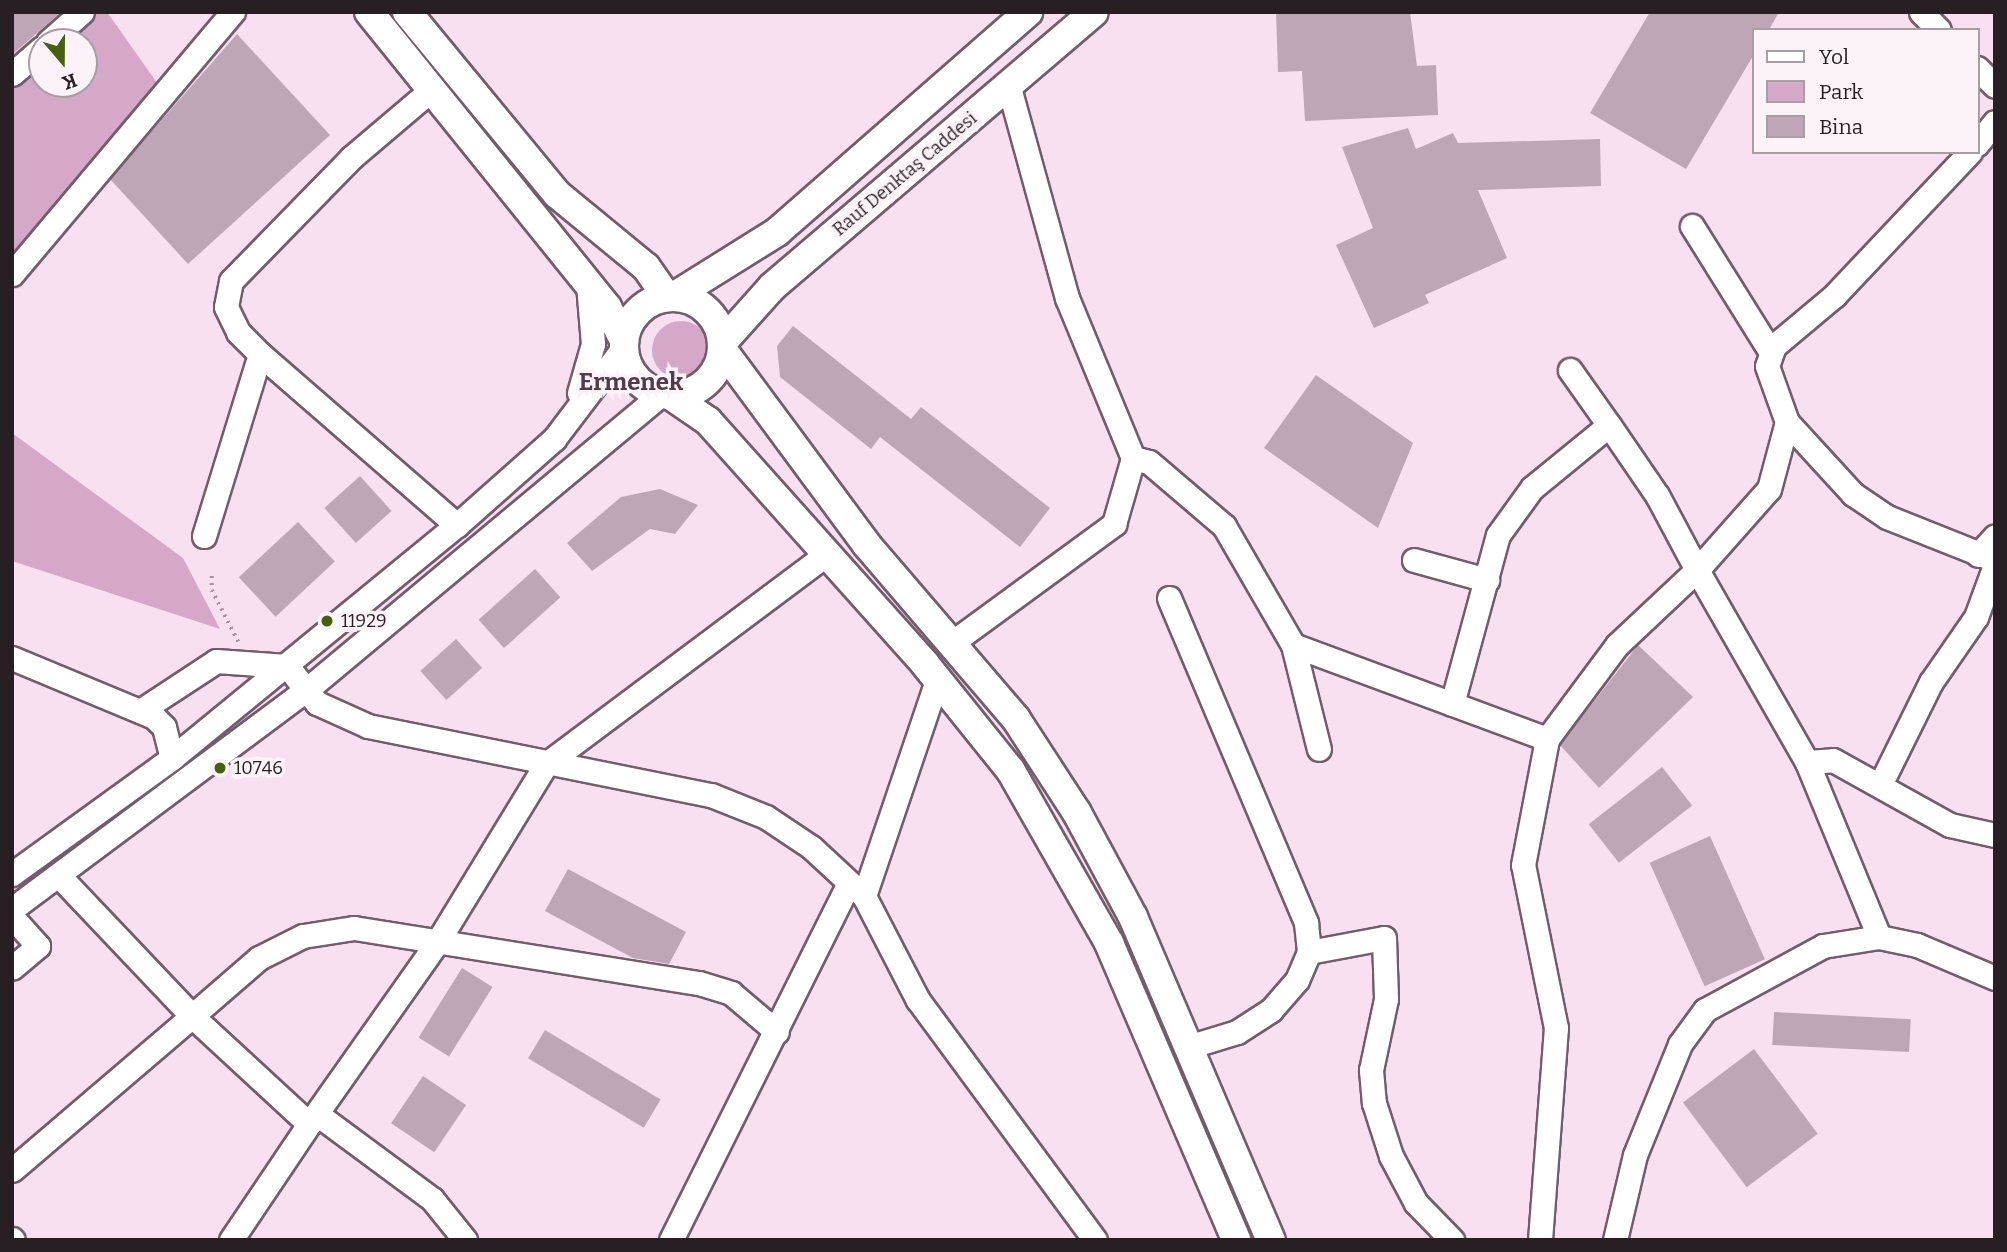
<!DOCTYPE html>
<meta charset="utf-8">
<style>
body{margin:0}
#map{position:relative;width:2007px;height:1252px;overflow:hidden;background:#f9e0f1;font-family:Bitter,serif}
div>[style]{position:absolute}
.green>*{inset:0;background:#d4a8c6}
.round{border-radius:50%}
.building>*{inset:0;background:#bea6b6;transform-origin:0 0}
.path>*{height:3.5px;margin-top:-1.75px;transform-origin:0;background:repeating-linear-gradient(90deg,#a693a0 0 2px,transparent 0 7px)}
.roads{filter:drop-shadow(2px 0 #725d6b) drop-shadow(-2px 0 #725d6b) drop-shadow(0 2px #725d6b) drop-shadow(0 -2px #725d6b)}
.minor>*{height:23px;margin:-11.5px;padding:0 11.5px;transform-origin:11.5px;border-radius:11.5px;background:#fff}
.major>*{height:28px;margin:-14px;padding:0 14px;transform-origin:14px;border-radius:14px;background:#fff}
.major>.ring{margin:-14px;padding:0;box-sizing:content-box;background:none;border:28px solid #fff;border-radius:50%}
.dots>*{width:19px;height:19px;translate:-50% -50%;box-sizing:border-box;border:4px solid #fcf2f9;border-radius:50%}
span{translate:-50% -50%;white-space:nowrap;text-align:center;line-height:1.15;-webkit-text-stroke:7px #fcf2f9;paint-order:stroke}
.street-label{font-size:18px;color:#281f25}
.poi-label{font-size:18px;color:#281f25}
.left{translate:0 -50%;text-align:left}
.district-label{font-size:24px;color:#503c4a;font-weight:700}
.frame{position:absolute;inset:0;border:14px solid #281f25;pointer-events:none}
.legend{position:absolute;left:1752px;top:28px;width:228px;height:126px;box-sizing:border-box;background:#fcf2f9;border:2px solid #a79ea4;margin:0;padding:9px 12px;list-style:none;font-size:21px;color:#281f25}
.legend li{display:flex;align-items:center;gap:14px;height:35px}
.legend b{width:35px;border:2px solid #a79ea4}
.north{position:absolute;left:28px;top:28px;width:70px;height:70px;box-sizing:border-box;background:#fcf2f9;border:2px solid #a79ea4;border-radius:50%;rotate:160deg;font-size:19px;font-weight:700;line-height:28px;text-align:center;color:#281f25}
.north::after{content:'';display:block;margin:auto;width:24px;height:32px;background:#456011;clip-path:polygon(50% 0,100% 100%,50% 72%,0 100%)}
</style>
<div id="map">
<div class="green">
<i style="clip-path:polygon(94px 12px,107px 12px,160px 87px,12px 255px,12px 83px,42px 57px,42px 84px,84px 84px,84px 42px,60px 42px)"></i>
<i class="round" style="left:652px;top:321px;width:58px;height:58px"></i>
<i style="clip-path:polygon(12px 433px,183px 558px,220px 629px,12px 561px)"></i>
</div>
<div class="building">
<i style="clip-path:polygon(12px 12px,61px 12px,12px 55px)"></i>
<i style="clip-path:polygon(1276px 12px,1410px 12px,1417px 66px,1436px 65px,1438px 115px,1305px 121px,1302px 71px,1278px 72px)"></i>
<i style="clip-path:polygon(1650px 12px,1779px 12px,1769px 30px,1753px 30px,1753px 56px,1686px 169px,1590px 113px)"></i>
<i style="clip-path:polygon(237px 34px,330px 135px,188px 264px,110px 179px)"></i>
<i style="clip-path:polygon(1408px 128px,1416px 149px,1453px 133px,1458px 143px,1600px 139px,1601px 186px,1478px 190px,1507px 258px,1425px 295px,1429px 303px,1374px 328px,1336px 245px,1373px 228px,1342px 147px)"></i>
<i style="clip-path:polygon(793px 326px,911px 419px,921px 407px,1050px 508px,1020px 547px,880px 437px,871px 449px,780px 377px,777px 346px)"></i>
<i style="clip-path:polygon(1316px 375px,1413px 443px,1378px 528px,1264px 448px)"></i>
<i style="left:360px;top:476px;width:47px;height:48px;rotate:48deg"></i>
<i style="clip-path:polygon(660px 489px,698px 505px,675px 534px,650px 529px,592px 571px,567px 543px,621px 497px)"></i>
<i style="left:298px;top:522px;width:54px;height:81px;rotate:47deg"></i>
<i style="left:535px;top:569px;width:38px;height:76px;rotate:48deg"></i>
<i style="left:456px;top:639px;width:39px;height:48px;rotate:48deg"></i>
<i style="clip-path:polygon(1638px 645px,1693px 697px,1599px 788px,1560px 745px)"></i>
<i style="left:1662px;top:767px;width:49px;height:93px;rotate:52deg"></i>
<i style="left:1710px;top:836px;width:135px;height:66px;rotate:66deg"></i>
<i style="clip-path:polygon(568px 869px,686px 932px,669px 964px,633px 958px,545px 911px)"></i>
<i style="left:462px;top:968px;width:36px;height:82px;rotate:32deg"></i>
<i style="left:1774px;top:1012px;width:137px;height:33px;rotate:3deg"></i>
<i style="left:545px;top:1030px;width:135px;height:33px;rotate:31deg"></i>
<i style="left:1754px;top:1049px;width:106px;height:89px;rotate:53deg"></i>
<i style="left:423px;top:1076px;width:52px;height:57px;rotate:34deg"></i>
</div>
<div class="path">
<i style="left:212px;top:576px;width:14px;rotate:90deg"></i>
<i style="left:212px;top:590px;width:59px;rotate:63deg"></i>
</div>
<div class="roads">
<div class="minor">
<i style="left:1921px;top:12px;width:25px;rotate:45deg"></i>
<i style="left:48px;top:42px;width:45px;rotate:-41.4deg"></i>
<i style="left:1977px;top:68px;width:25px;rotate:45deg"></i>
<i style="left:12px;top:74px;width:40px;rotate:-41deg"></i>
<i style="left:431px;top:90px;width:104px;rotate:139.7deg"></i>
<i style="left:352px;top:157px;width:173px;rotate:134.3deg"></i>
<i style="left:231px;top:281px;width:26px;rotate:101deg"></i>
<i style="left:226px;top:307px;width:28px;rotate:64deg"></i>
<i style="left:238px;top:332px;width:31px;rotate:45deg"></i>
<i style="left:260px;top:354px;width:261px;rotate:41deg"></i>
<i style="left:1977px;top:144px;width:28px;rotate:-51deg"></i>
<i style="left:1970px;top:152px;width:197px;rotate:133.4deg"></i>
<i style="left:1835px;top:295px;width:80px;rotate:140.1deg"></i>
<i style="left:1774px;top:346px;width:21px;rotate:109deg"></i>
<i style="left:1767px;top:366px;width:59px;rotate:70.3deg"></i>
<i style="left:1787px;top:422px;width:98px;rotate:47.5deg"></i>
<i style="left:1853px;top:494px;width:41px;rotate:34.1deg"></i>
<i style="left:1887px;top:517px;width:116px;rotate:21.7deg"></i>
<i style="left:1692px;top:226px;width:147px;rotate:58deg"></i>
<i style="left:12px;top:274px;width:343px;rotate:-49.9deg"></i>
<i style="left:1570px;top:370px;width:67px;rotate:54.7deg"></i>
<i style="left:579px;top:393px;width:51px;rotate:-74.1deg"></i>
<i style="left:593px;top:344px;width:60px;rotate:-94.8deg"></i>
<i style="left:1133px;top:458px;width:16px;rotate:14deg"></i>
<i style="left:1149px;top:462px;width:99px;rotate:40.5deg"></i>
<i style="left:1224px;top:526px;width:138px;rotate:59.9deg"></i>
<i style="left:1293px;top:645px;width:271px;rotate:20.3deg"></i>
<i style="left:1547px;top:739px;width:117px;rotate:-53.3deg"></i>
<i style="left:1617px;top:645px;width:110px;rotate:-43.2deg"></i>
<i style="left:1697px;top:570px;width:221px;rotate:60.2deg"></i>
<i style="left:1807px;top:762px;width:189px;rotate:67.6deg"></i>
<i style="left:204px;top:536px;width:190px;rotate:-72.9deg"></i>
<i style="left:1978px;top:555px;width:25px;rotate:-48deg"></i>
<i style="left:1414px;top:560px;width:76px;rotate:15.3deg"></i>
<i style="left:1169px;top:598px;width:353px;rotate:67.1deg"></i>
<i style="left:1306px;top:923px;width:29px;rotate:84deg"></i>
<i style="left:1309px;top:952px;width:30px;rotate:113deg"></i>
<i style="left:1297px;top:980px;width:40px;rotate:131deg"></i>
<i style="left:1271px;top:1010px;width:40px;rotate:147.1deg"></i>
<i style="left:1237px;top:1032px;width:48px;rotate:163.1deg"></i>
<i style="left:953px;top:642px;width:200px;rotate:-36.2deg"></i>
<i style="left:1114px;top:524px;width:69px;rotate:-73.9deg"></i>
<i style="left:1133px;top:458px;width:173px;rotate:-112.4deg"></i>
<i style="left:1067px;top:298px;width:219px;rotate:-105.4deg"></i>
<i style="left:1293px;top:645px;width:107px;rotate:76deg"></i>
<i style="left:12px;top:658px;width:154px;rotate:22.6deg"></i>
<i style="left:154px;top:717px;width:14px;rotate:45deg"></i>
<i style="left:164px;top:727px;width:32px;rotate:76deg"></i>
<i style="left:1452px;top:704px;width:175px;rotate:-74.8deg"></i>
<i style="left:1498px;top:535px;width:58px;rotate:-54.1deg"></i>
<i style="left:1532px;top:488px;width:99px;rotate:-39.3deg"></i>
<i style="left:1609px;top:425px;width:85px;rotate:55.6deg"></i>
<i style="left:1657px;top:495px;width:85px;rotate:61.9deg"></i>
<i style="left:1697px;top:570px;width:108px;rotate:-48.4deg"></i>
<i style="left:1769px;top:489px;width:69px;rotate:-75deg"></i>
<i style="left:140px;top:711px;width:91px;rotate:-33.3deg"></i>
<i style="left:216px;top:661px;width:71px;rotate:4deg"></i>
<i style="left:287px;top:666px;width:48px;rotate:51deg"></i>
<i style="left:317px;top:703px;width:56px;rotate:24.3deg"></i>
<i style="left:368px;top:726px;width:350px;rotate:11.4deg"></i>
<i style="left:711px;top:795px;width:59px;rotate:21.8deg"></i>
<i style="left:766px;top:817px;width:54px;rotate:33.7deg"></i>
<i style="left:811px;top:847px;width:72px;rotate:42.8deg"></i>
<i style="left:864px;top:896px;width:117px;rotate:62.6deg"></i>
<i style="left:918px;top:1000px;width:298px;rotate:53.6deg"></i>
<i style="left:1807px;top:762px;width:26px;rotate:-4deg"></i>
<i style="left:1833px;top:760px;width:134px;rotate:29.1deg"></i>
<i style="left:1950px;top:825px;width:46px;rotate:12.5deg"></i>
<i style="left:1881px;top:783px;width:113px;rotate:-63.7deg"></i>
<i style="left:1931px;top:682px;width:79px;rotate:-55.3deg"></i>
<i style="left:1976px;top:617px;width:55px;rotate:-69.9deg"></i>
<i style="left:12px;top:874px;width:198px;rotate:-35.9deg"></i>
<i style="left:172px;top:758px;width:368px;rotate:-39.3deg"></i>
<i style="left:457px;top:525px;width:130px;rotate:-41.6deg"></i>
<i style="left:554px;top:439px;width:114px;rotate:-52.8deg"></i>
<i style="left:864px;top:896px;width:230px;rotate:-71.3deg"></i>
<i style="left:12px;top:909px;width:365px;rotate:-36.7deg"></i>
<i style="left:305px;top:691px;width:464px;rotate:-39.8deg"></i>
<i style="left:12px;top:917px;width:39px;rotate:48deg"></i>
<i style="left:38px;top:946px;width:34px;rotate:140deg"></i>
<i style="left:1309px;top:952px;width:76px;rotate:-10.6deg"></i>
<i style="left:1384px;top:938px;width:61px;rotate:88.1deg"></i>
<i style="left:1386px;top:999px;width:73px;rotate:101.9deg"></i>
<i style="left:1371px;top:1070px;width:33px;rotate:85deg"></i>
<i style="left:1374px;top:1103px;width:56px;rotate:72.2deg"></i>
<i style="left:1391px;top:1156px;width:53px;rotate:62deg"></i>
<i style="left:1416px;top:1203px;width:52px;rotate:45.8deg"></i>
<i style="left:317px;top:1114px;width:143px;rotate:36.5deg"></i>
<i style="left:432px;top:1199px;width:53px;rotate:51.2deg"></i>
<i style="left:309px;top:1124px;width:224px;rotate:-54.8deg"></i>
<i style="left:438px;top:941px;width:207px;rotate:-58.6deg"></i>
<i style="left:546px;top:764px;width:339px;rotate:-36.8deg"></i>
<i style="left:12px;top:1170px;width:237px;rotate:-40.5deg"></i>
<i style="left:192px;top:1016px;width:193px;rotate:-133.5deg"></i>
<i style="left:12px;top:1239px;width:1px;rotate:45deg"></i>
<i style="left:231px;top:1240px;width:140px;rotate:-56.1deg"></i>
<i style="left:309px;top:1124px;width:159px;rotate:-137.3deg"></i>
<i style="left:192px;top:1016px;width:89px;rotate:-40.9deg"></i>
<i style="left:259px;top:958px;width:49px;rotate:-26.6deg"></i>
<i style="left:303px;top:936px;width:52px;rotate:-8.9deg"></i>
<i style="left:354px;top:928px;width:349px;rotate:9.1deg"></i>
<i style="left:699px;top:983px;width:34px;rotate:17deg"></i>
<i style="left:731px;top:993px;width:60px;rotate:40.3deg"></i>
<i style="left:671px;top:1240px;width:399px;rotate:-63.5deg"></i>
<i style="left:1540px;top:1240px;width:213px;rotate:-85.7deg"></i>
<i style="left:1556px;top:1028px;width:166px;rotate:-101.4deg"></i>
<i style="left:1523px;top:865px;width:128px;rotate:-79.2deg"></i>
<i style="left:1615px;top:1240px;width:87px;rotate:-76.8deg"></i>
<i style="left:1635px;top:1155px;width:120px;rotate:-67.9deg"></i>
<i style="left:1680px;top:1044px;width:42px;rotate:-53.7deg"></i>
<i style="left:1705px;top:1010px;width:134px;rotate:-28.5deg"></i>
<i style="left:1823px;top:946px;width:57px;rotate:-9.1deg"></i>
<i style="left:1879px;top:937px;width:39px;rotate:12deg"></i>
<i style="left:1917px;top:945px;width:85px;rotate:22.9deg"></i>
</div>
<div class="major">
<i style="left:369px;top:12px;width:379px;rotate:51.1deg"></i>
<i style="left:607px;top:307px;width:38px;rotate:63deg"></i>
<i style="left:407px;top:12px;width:236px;rotate:50.5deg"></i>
<i style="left:557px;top:194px;width:115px;rotate:39.4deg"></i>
<i style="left:646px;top:267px;width:37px;rotate:55deg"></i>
<i class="ring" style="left:624px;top:297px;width:70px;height:70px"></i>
<i style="left:673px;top:297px;width:123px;rotate:-32deg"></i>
<i style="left:777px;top:232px;width:334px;rotate:-41.2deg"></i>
<i style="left:722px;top:343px;width:75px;rotate:-48.2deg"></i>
<i style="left:772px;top:287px;width:423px;rotate:-40.5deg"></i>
<i style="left:722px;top:349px;width:244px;rotate:53.5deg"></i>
<i style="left:867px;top:545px;width:229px;rotate:49.4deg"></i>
<i style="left:1016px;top:719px;width:112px;rotate:57deg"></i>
<i style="left:1077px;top:813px;width:118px;rotate:61.7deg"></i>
<i style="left:1133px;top:917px;width:351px;rotate:66.9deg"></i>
<i style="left:670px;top:395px;width:46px;rotate:34.4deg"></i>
<i style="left:708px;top:421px;width:326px;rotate:48.2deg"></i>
<i style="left:925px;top:664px;width:137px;rotate:51.2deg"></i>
<i style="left:1011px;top:771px;width:198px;rotate:60.3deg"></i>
<i style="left:1109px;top:943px;width:323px;rotate:66.8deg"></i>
</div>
</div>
<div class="dots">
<i style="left:327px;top:621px;background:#456011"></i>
<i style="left:220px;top:768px;background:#456011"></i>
</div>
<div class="street-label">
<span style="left:905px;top:174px;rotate:-40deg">Rauf Denktaş Caddesi</span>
</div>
<div class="poi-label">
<span class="left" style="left:341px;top:621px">11929</span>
<span class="left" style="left:234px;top:768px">10746</span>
</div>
<div class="district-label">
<span style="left:631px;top:383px">Ermenek</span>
</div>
<div class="frame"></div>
<ul class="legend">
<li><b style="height:9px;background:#fff"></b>Yol</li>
<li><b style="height:19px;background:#d4a8c6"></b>Park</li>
<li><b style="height:19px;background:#bea6b6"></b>Bina</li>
</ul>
<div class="north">K</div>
</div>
